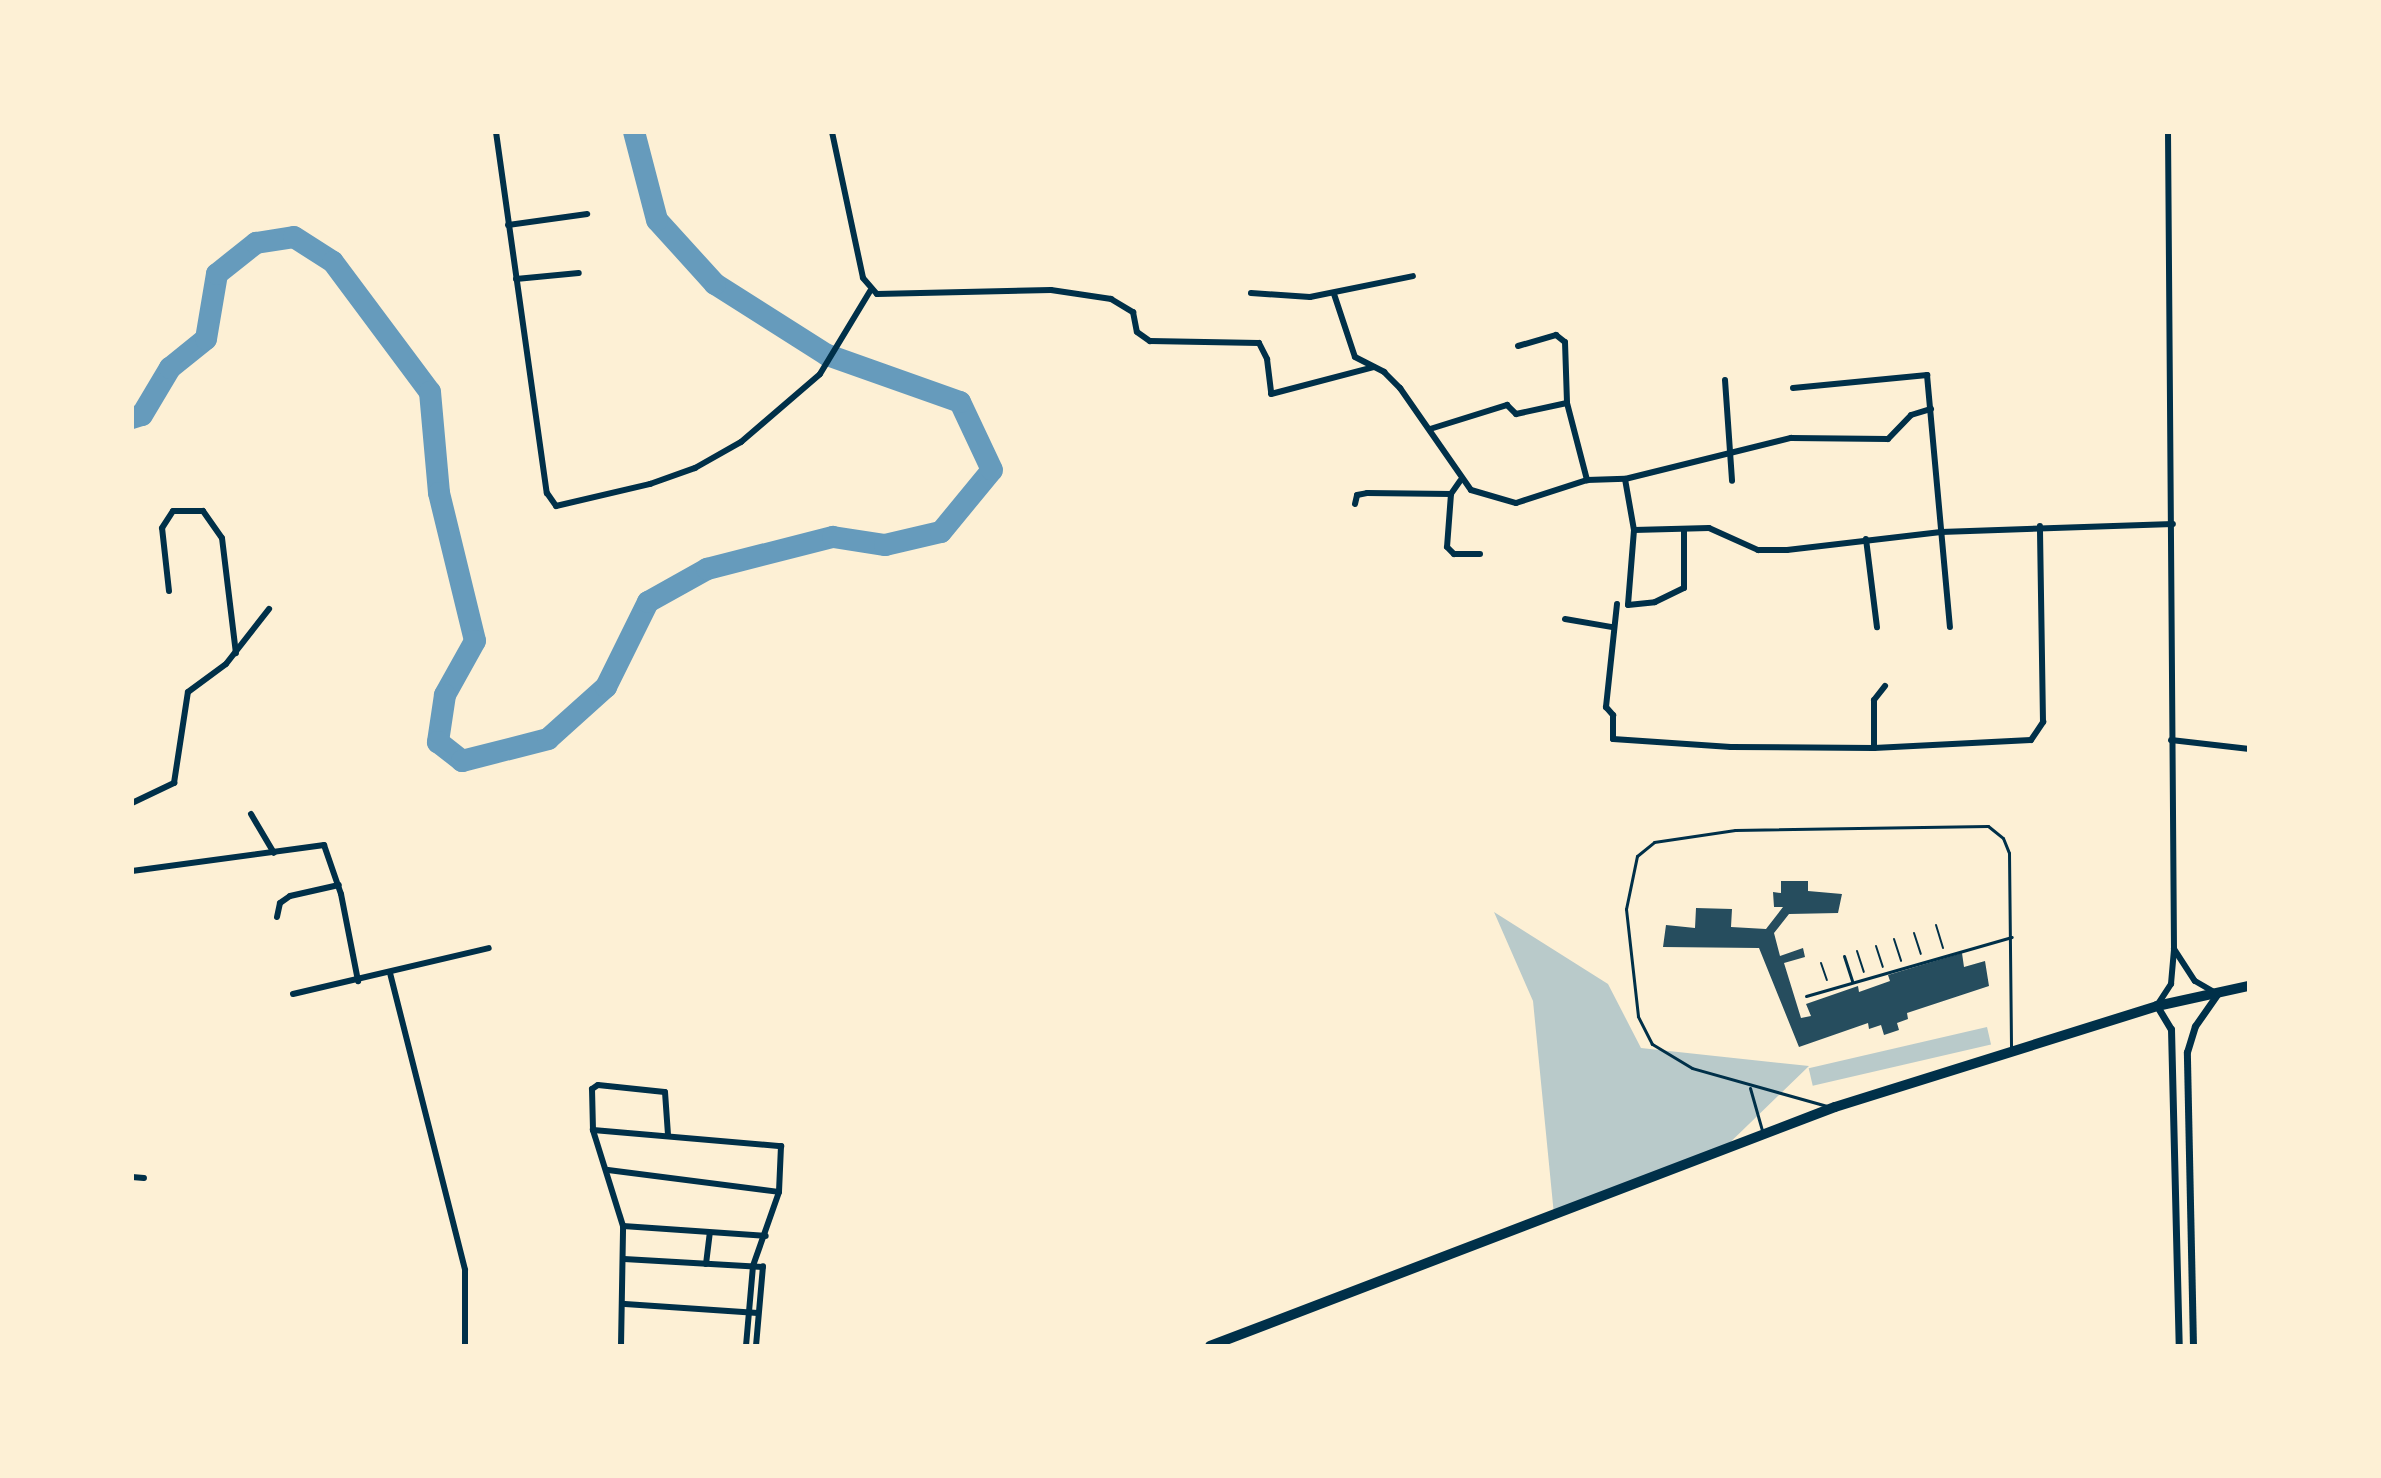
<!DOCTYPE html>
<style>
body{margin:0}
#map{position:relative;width:2381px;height:1478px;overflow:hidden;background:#fdf0d5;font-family:"Fira Sans Condensed",sans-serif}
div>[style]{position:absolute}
.green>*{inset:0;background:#b9caca;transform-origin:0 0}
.river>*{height:22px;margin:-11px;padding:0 11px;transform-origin:11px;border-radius:11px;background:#669bbc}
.building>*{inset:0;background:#264d5e}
.path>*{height:2px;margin:-1px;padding:0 1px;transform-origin:1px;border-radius:1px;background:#003049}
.service>*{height:3px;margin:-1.5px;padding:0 1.5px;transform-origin:1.5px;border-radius:1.5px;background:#003049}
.minor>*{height:6px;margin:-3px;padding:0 3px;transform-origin:3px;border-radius:3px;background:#003049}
.tertiary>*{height:7px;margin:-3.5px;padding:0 3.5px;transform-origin:3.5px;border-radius:3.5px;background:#003049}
.trunk>*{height:10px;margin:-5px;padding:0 5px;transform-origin:5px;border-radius:5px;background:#003049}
span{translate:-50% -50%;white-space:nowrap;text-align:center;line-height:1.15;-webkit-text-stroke:8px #fdf0d5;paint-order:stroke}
.frame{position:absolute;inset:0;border:134px solid #fdf0d5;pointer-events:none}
</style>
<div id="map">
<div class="green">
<i style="clip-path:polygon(1494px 912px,1608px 984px,1641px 1048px,1809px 1066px,1717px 1155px,1554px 1215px,1533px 1001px)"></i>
<i style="left:1987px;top:1027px;width:18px;height:183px;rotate:77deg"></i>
</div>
<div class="river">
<i style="left:132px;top:418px;width:10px;rotate:-17deg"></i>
<i style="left:142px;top:415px;width:55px;rotate:-59.2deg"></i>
<i style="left:170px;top:368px;width:46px;rotate:-38.9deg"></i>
<i style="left:206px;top:339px;width:66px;rotate:-80.4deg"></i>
<i style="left:217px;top:274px;width:50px;rotate:-38.5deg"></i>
<i style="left:256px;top:243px;width:38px;rotate:-9deg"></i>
<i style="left:294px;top:237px;width:46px;rotate:32.7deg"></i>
<i style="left:333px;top:262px;width:162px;rotate:53.3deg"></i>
<i style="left:430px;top:392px;width:101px;rotate:84.9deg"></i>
<i style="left:439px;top:493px;width:152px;rotate:76.3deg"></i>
<i style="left:475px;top:641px;width:62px;rotate:119.1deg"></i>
<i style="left:445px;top:695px;width:48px;rotate:98.5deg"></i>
<i style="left:438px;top:742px;width:31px;rotate:38deg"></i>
<i style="left:462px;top:761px;width:89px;rotate:-14.3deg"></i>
<i style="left:548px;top:739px;width:78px;rotate:-41.9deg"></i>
<i style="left:606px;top:687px;width:95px;rotate:-63.7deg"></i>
<i style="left:648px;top:602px;width:68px;rotate:-29.2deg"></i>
<i style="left:707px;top:569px;width:130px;rotate:-14.3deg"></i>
<i style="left:833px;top:537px;width:53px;rotate:8.7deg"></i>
<i style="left:885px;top:545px;width:57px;rotate:-13.1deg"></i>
<i style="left:941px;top:532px;width:80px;rotate:-50.6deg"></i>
<i style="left:992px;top:470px;width:75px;rotate:-115.2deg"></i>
<i style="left:960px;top:402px;width:141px;rotate:-160.5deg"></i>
<i style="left:827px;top:355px;width:133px;rotate:-147.6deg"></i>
<i style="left:715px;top:284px;width:86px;rotate:-132.2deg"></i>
<i style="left:657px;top:220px;width:91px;rotate:-104.6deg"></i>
</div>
<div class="building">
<i style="clip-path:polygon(1781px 881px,1808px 881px,1808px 891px,1842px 894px,1838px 913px,1789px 914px,1774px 933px,1780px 956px,1803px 948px,1805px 957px,1784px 963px,1801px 1018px,1811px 1016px,1806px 1004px,1858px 986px,1859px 992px,1890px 981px,1888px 975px,1962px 953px,1964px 967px,1985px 961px,1989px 986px,1907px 1013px,1908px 1019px,1897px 1023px,1899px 1030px,1884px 1035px,1881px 1025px,1869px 1029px,1868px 1023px,1799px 1047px,1759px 948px,1663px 947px,1666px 925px,1695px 928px,1696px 908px,1732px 909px,1731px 927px,1766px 929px,1783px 907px,1774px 907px,1773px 892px,1781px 893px)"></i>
</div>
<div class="path">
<i style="left:1936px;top:925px;width:24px;rotate:73deg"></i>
<i style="left:1914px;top:933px;width:22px;rotate:72deg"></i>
<i style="left:1894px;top:939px;width:23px;rotate:72deg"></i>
<i style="left:1876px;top:946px;width:22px;rotate:72deg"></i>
<i style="left:1857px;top:951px;width:22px;rotate:72deg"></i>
<i style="left:1821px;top:963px;width:18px;rotate:71deg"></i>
</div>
<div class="service">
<i style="left:1844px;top:956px;width:26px;rotate:72deg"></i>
<i style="left:1806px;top:996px;width:214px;rotate:-16deg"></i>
<i style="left:1750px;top:1088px;width:44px;rotate:74.1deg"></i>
<i style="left:1827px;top:1106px;width:140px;rotate:-164.3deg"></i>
<i style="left:1692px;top:1068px;width:47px;rotate:-149deg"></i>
<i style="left:1652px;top:1044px;width:31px;rotate:-117deg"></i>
<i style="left:1638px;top:1016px;width:108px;rotate:-96.4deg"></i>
<i style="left:1626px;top:909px;width:54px;rotate:-78.3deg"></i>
<i style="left:1637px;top:856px;width:22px;rotate:-39deg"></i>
<i style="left:1654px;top:842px;width:82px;rotate:-8.4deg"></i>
<i style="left:1735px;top:830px;width:253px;rotate:-0.9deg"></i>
<i style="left:1988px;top:826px;width:19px;rotate:39deg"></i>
<i style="left:2003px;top:838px;width:16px;rotate:68deg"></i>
<i style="left:2009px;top:853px;width:195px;rotate:89.4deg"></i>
</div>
<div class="minor">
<i style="left:496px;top:132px;width:365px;rotate:82deg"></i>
<i style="left:547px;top:493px;width:16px;rotate:55deg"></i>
<i style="left:556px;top:506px;width:97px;rotate:-13.2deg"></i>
<i style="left:650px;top:484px;width:48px;rotate:-19.6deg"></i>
<i style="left:695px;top:468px;width:53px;rotate:-29.5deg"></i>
<i style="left:741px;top:442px;width:104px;rotate:-40.7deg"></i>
<i style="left:820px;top:374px;width:97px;rotate:-58.9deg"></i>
<i style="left:832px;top:132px;width:149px;rotate:78deg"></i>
<i style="left:863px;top:278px;width:21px;rotate:49deg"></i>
<i style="left:877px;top:294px;width:174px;rotate:-1.3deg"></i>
<i style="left:1051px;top:290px;width:61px;rotate:8.5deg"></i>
<i style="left:1111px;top:299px;width:26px;rotate:31deg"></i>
<i style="left:1133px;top:312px;width:20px;rotate:79deg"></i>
<i style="left:1137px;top:332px;width:16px;rotate:35deg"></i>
<i style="left:1150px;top:341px;width:109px;rotate:1.1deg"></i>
<i style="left:1259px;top:343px;width:18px;rotate:63deg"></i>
<i style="left:1267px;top:359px;width:35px;rotate:83deg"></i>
<i style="left:1271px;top:394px;width:106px;rotate:-14.7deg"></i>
<i style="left:508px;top:225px;width:80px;rotate:-7.9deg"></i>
<i style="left:516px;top:279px;width:63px;rotate:-5.4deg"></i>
<i style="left:1251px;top:293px;width:59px;rotate:3.9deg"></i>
<i style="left:1310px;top:297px;width:105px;rotate:-11.5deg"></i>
<i style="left:1334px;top:294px;width:66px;rotate:71.6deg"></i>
<i style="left:1355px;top:357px;width:33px;rotate:27deg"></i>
<i style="left:1384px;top:372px;width:23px;rotate:45deg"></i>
<i style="left:1400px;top:388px;width:124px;rotate:55.2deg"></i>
<i style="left:1471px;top:490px;width:47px;rotate:16.1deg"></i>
<i style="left:1516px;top:503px;width:75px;rotate:-17.9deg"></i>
<i style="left:1587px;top:480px;width:38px;rotate:-2deg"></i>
<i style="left:1625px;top:479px;width:52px;rotate:80deg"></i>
<i style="left:1634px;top:530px;width:75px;rotate:94.6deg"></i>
<i style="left:1628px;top:605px;width:27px;rotate:-6deg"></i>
<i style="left:1655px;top:602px;width:32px;rotate:-26deg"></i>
<i style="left:1684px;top:588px;width:59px;rotate:-90deg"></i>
<i style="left:1518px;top:346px;width:40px;rotate:-16deg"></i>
<i style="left:1556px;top:335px;width:11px;rotate:38deg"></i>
<i style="left:1565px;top:342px;width:61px;rotate:88.1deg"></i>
<i style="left:1567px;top:403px;width:80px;rotate:75.4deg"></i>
<i style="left:1725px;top:380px;width:101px;rotate:86deg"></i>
<i style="left:1793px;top:388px;width:135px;rotate:-5.5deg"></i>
<i style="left:1927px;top:375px;width:253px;rotate:84.8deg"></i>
<i style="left:1430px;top:429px;width:81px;rotate:-17.3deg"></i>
<i style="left:1507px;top:405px;width:13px;rotate:45deg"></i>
<i style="left:1516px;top:414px;width:52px;rotate:-12.2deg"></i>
<i style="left:1625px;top:479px;width:171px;rotate:-13.9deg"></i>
<i style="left:1791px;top:438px;width:97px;rotate:0.6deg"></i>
<i style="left:1888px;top:439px;width:33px;rotate:-46deg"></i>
<i style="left:1911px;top:415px;width:21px;rotate:-17deg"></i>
<i style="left:1460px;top:481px;width:16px;rotate:125deg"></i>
<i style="left:1451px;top:494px;width:53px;rotate:94.3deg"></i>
<i style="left:1447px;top:547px;width:10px;rotate:45deg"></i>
<i style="left:1454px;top:554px;width:26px"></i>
<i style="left:1355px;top:504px;width:9px;rotate:-77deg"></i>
<i style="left:1357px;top:495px;width:10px;rotate:-11deg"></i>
<i style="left:1367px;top:493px;width:84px;rotate:0.7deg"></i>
<i style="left:1634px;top:530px;width:75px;rotate:-1.5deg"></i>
<i style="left:1709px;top:528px;width:54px;rotate:24.2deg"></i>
<i style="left:1758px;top:550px;width:29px"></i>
<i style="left:1787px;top:550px;width:155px;rotate:-6.7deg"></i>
<i style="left:1941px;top:532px;width:232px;rotate:-2deg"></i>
<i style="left:1866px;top:539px;width:89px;rotate:82.9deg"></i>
<i style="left:169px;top:591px;width:63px;rotate:-96.3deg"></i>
<i style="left:162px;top:528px;width:20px;rotate:-57deg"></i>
<i style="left:173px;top:511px;width:30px"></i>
<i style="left:203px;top:511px;width:33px;rotate:55deg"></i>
<i style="left:222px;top:538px;width:116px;rotate:83.1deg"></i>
<i style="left:1617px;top:604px;width:104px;rotate:96.1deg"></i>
<i style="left:1606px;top:707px;width:11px;rotate:49deg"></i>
<i style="left:1613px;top:715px;width:24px;rotate:90deg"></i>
<i style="left:1613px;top:739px;width:118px;rotate:3.9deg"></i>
<i style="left:1731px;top:747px;width:143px;rotate:0.4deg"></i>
<i style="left:1874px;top:748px;width:157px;rotate:-2.9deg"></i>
<i style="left:2031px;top:740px;width:22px;rotate:-56deg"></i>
<i style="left:2043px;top:722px;width:196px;rotate:-90.9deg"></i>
<i style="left:1565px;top:619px;width:48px;rotate:9.7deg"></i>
<i style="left:2171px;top:740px;width:79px;rotate:6.6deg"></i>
<i style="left:1874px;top:748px;width:48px;rotate:-90deg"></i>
<i style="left:1874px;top:700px;width:18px;rotate:-52deg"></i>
<i style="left:132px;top:803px;width:47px;rotate:-25.5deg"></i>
<i style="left:174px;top:783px;width:92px;rotate:-81.3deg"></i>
<i style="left:188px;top:692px;width:47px;rotate:-36.4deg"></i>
<i style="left:226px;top:664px;width:70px;rotate:-52deg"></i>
<i style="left:251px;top:814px;width:45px;rotate:59.5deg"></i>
<i style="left:132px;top:871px;width:194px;rotate:-7.7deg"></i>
<i style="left:324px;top:845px;width:52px;rotate:70.9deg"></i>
<i style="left:341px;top:894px;width:89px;rotate:78.9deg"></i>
<i style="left:277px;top:917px;width:14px;rotate:-78deg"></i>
<i style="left:280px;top:903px;width:12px;rotate:-35deg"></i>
<i style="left:290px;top:896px;width:50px;rotate:-12.7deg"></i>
<i style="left:2174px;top:949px;width:38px;rotate:57deg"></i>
<i style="left:2195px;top:981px;width:22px;rotate:30deg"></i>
<i style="left:390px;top:973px;width:306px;rotate:75.8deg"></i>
<i style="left:465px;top:1270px;width:76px;rotate:90deg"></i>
<i style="left:293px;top:994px;width:201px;rotate:-13.2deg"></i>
<i style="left:2158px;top:1004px;width:24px;rotate:-57deg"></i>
<i style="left:2171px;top:984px;width:35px;rotate:-85deg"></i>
<i style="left:2174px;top:949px;width:817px;rotate:-90.42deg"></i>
<i style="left:593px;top:1130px;width:189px;rotate:4.9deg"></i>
<i style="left:781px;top:1146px;width:46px;rotate:92.5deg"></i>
<i style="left:779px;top:1192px;width:78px;rotate:109.4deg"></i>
<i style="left:753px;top:1266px;width:80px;rotate:95deg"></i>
<i style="left:608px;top:1170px;width:172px;rotate:7.3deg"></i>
<i style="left:132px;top:1177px;width:12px;rotate:5deg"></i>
<i style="left:623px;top:1226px;width:143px;rotate:4deg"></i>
<i style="left:624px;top:1259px;width:139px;rotate:3.3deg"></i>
<i style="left:706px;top:1264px;width:31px;rotate:-83deg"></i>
<i style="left:625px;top:1304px;width:133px;rotate:3.9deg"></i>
<i style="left:621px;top:1346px;width:120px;rotate:-89deg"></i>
<i style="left:623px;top:1226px;width:101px;rotate:-107.4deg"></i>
<i style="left:593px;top:1130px;width:41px;rotate:-91.4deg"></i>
<i style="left:592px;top:1089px;width:7px;rotate:-34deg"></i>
<i style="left:598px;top:1085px;width:67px;rotate:6deg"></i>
<i style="left:665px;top:1092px;width:43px;rotate:86deg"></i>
<i style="left:756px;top:1346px;width:80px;rotate:-85deg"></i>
</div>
<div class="tertiary">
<i style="left:2157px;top:1006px;width:27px;rotate:59deg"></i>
<i style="left:2171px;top:1029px;width:317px;rotate:88.6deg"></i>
<i style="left:2193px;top:1346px;width:294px;rotate:-91.2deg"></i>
<i style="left:2187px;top:1052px;width:27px;rotate:-73deg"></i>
<i style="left:2195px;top:1026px;width:39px;rotate:-55deg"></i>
</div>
<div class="trunk">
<i style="left:1210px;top:1346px;width:669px;rotate:-20.93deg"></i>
<i style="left:1835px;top:1107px;width:337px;rotate:-17.4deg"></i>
<i style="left:2157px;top:1006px;width:94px;rotate:-12.3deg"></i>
</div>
<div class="frame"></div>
</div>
